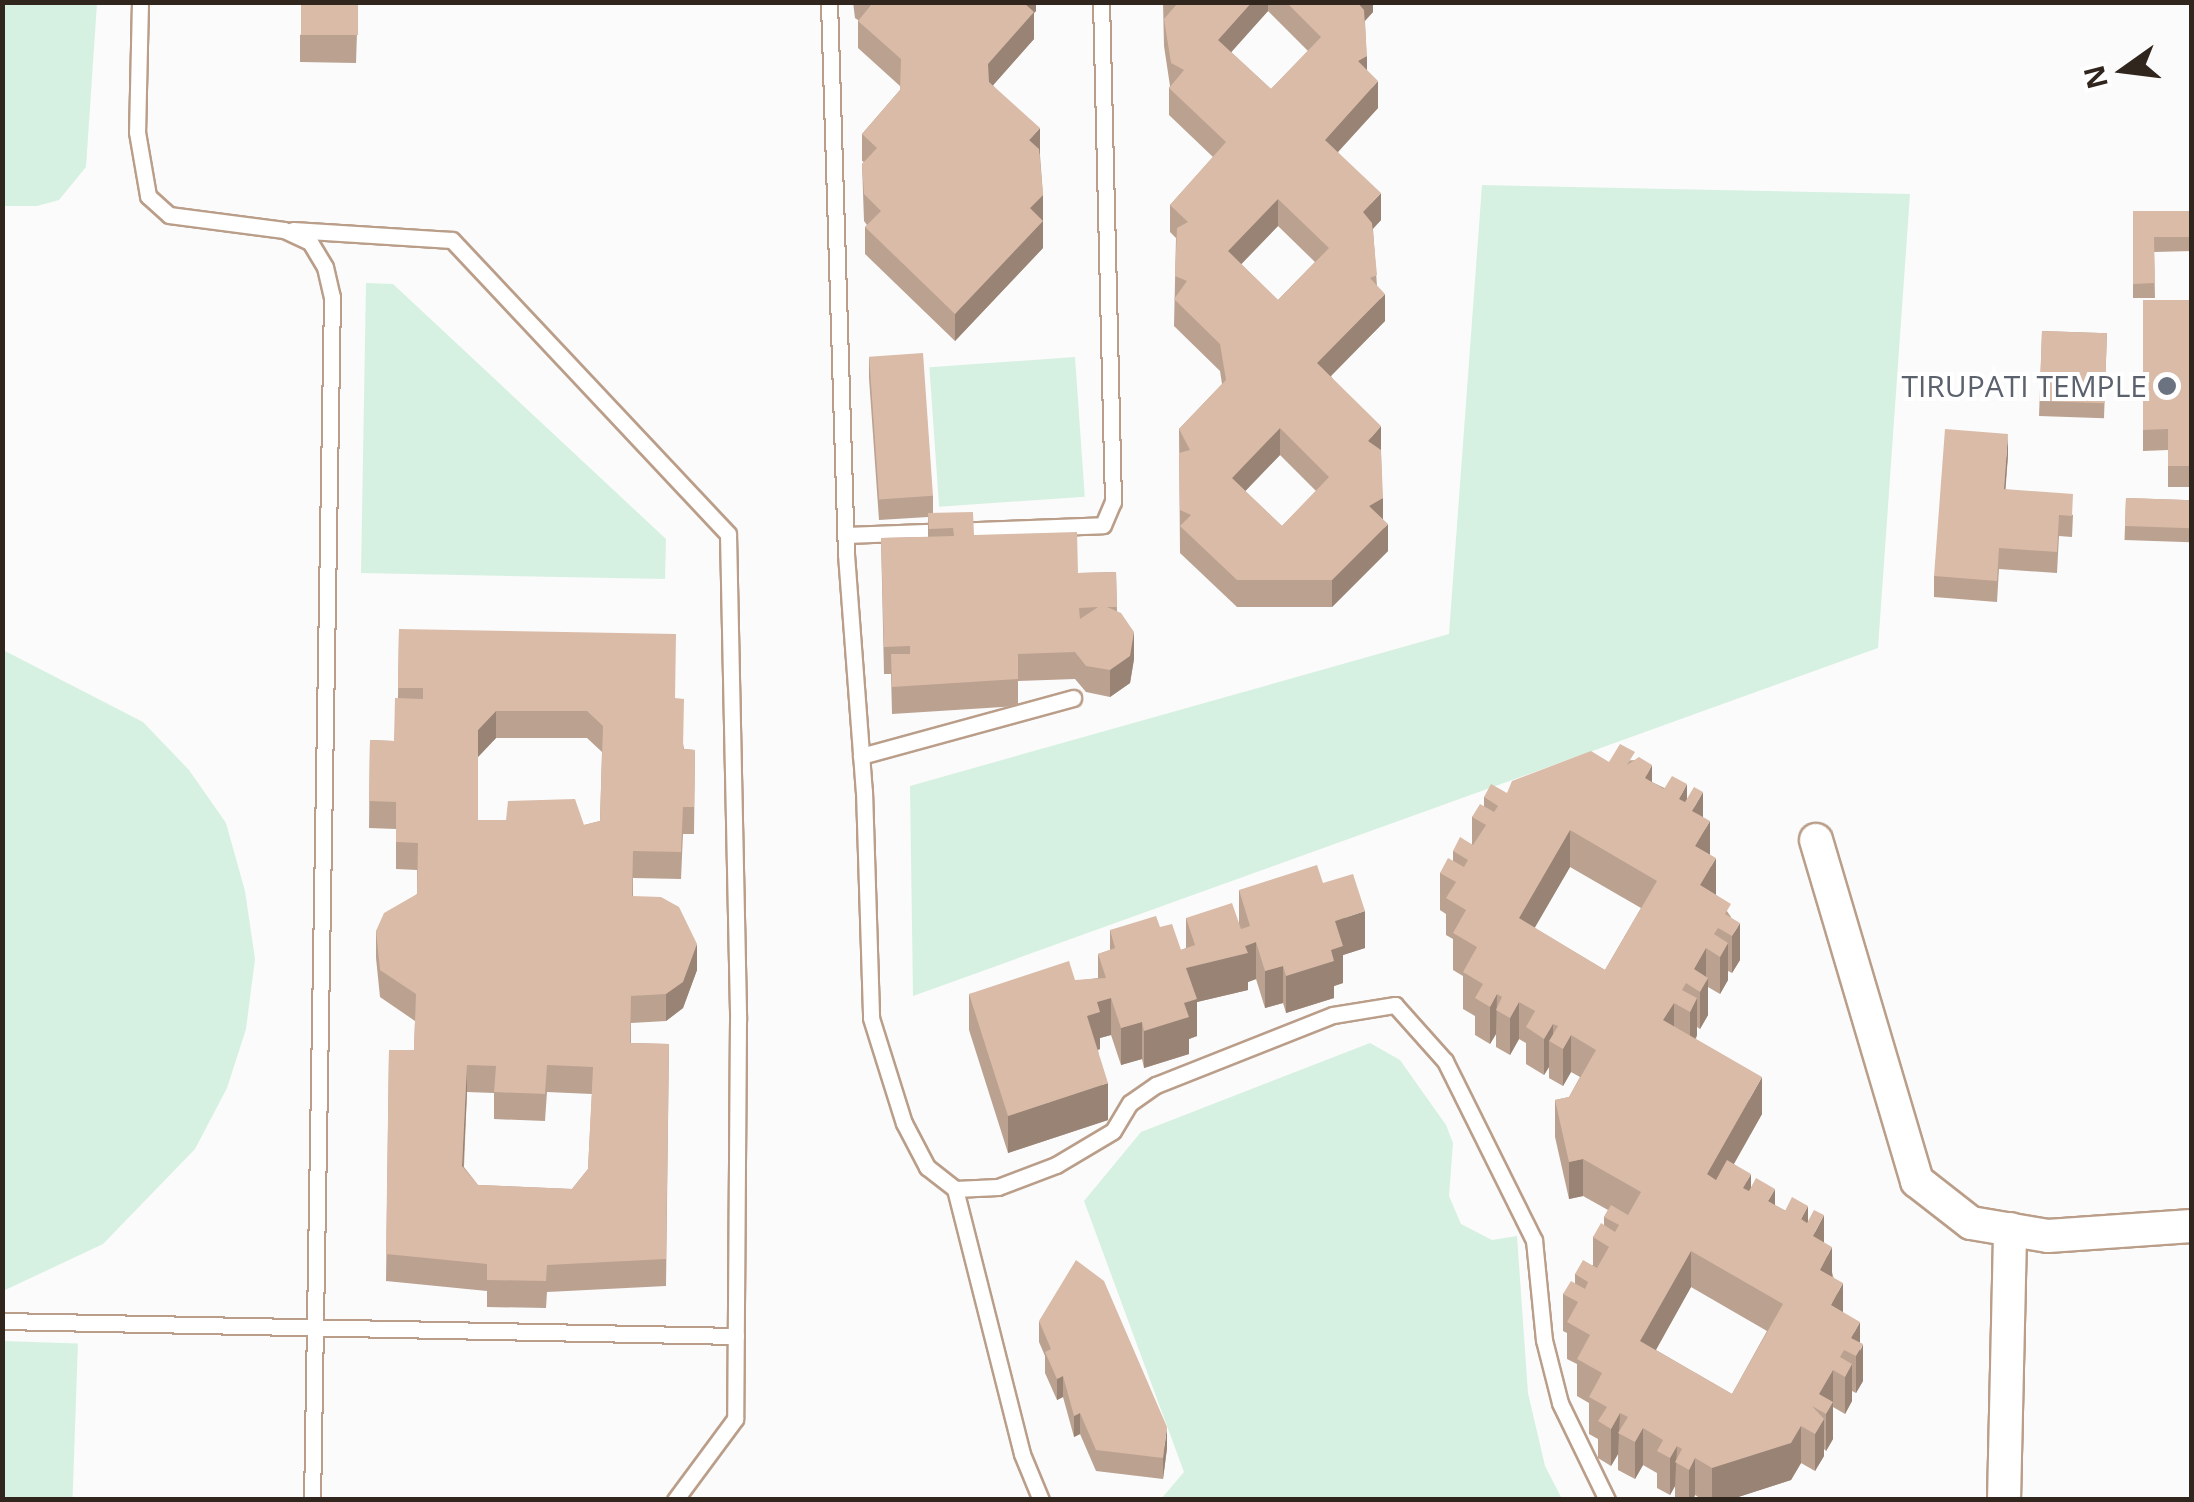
<!DOCTYPE html>
<style>
body{margin:0}
#map{position:relative;width:2194px;height:1502px;overflow:hidden;background:#fbfbfb;font-family:"Open Sans",sans-serif}
div>[style]{position:absolute}
.green>*{inset:0;background:#d6f1e1;transform-origin:0 0}
.roads{filter:drop-shadow(2px 0 #ba9e89) drop-shadow(-2px 0 #ba9e89) drop-shadow(0 2px #ba9e89) drop-shadow(0 -2px #ba9e89)}
.service>*{height:15px;margin:-7.5px;padding:0 7.5px;transform-origin:7.5px;border-radius:7.5px;background:#fff}
.minor>*{height:32px;margin:-16px;padding:0 16px;transform-origin:16px;border-radius:16px;background:#fff}
.wall>*{inset:0;background:#bba190;transform-origin:0 0}
.shaded-wall>*{inset:0;background:#988375}
.building>*{inset:0;background:#d9bba7;transform-origin:0 0}
.dots>*{width:28px;height:28px;translate:-50% -50%;box-sizing:border-box;border:5px solid #fff;border-radius:50%}
span{translate:-50% -50%;white-space:nowrap;text-align:center;line-height:1.15;-webkit-text-stroke:8px #fff;paint-order:stroke}
.worship-label{font-size:30px;color:#5b616d}
.right{translate:-100% -50%;text-align:right}
.frame{position:absolute;inset:0;border:5px solid #31261e;pointer-events:none}
.north{position:absolute;left:2074px;top:20px;width:100px;height:100px;-webkit-text-stroke:8px #fff;paint-order:stroke;rotate:256deg;font-size:28px;font-weight:700;line-height:40px;text-align:center;color:#31261e}
.north::after{content:'';display:block;margin:auto;width:35px;height:45px;background:#31261e;clip-path:polygon(50% 0,100% 100%,50% 72%,0 100%)}
</style>
<div id="map">
<div class="green">
<i style="clip-path:polygon(2px 3px,97px 3px,86px 167px,59px 200px,37px 206px,3px 206px)"></i>
<i style="clip-path:polygon(1482px 185px,1910px 194px,1878px 648px,913px 996px,910px 786px,1449px 634px)"></i>
<i style="clip-path:polygon(366px 283px,393px 284px,666px 539px,665px 579px,361px 573px)"></i>
<i style="left:1075px;top:357px;width:140px;height:146px;rotate:86deg"></i>
<i style="clip-path:polygon(3px 650px,143px 722px,189px 770px,226px 823px,245px 891px,255px 959px,246px 1029px,227px 1088px,195px 1149px,103px 1244px,3px 1291px)"></i>
<i style="clip-path:polygon(1370px 1043px,1400px 1060px,1446px 1125px,1453px 1143px,1449px 1196px,1461px 1224px,1492px 1240px,1517px 1236px,1528px 1393px,1545px 1466px,1562px 1499px,1161px 1499px,1184px 1472px,1084px 1201px,1141px 1132px)"></i>
<i style="left:3px;top:1341px;width:75px;height:158px;rotate:2deg"></i>
</div>
<div class="roads">
<div class="service">
<i style="left:140px;top:2px;width:130px;rotate:91.3deg"></i>
<i style="left:137px;top:132px;width:65px;rotate:80.2deg"></i>
<i style="left:148px;top:196px;width:28px;rotate:42deg"></i>
<i style="left:169px;top:215px;width:116px;rotate:7.4deg"></i>
<i style="left:284px;top:230px;width:29px;rotate:25deg"></i>
<i style="left:310px;top:242px;width:29px;rotate:59deg"></i>
<i style="left:325px;top:267px;width:31px;rotate:77deg"></i>
<i style="left:332px;top:297px;width:1203px;rotate:90.95deg"></i>
<i style="left:829px;top:2px;width:552px;rotate:88.24deg"></i>
<i style="left:846px;top:554px;width:238px;rotate:85.7deg"></i>
<i style="left:864px;top:791px;width:227px;rotate:88.2deg"></i>
<i style="left:871px;top:1018px;width:110px;rotate:72.6deg"></i>
<i style="left:904px;top:1123px;width:50px;rotate:62.4deg"></i>
<i style="left:927px;top:1167px;width:36px;rotate:38deg"></i>
<i style="left:955px;top:1189px;width:43px;rotate:-2.7deg"></i>
<i style="left:998px;top:1187px;width:62px;rotate:-20.8deg"></i>
<i style="left:1056px;top:1165px;width:66px;rotate:-30.8deg"></i>
<i style="left:1113px;top:1131px;width:33px;rotate:-59deg"></i>
<i style="left:1130px;top:1103px;width:32px;rotate:-35deg"></i>
<i style="left:1156px;top:1085px;width:190px;rotate:-21.6deg"></i>
<i style="left:1333px;top:1015px;width:63px;rotate:-9.2deg"></i>
<i style="left:1395px;top:1005px;width:75px;rotate:48.2deg"></i>
<i style="left:1445px;top:1061px;width:200px;rotate:63.6deg"></i>
<i style="left:1534px;top:1240px;width:100px;rotate:84.3deg"></i>
<i style="left:1544px;top:1340px;width:65px;rotate:75.7deg"></i>
<i style="left:1560px;top:1403px;width:108px;rotate:64.1deg"></i>
<i style="left:293px;top:230px;width:159px;rotate:3.6deg"></i>
<i style="left:452px;top:240px;width:403px;rotate:46.8deg"></i>
<i style="left:728px;top:534px;width:486px;rotate:88.8deg"></i>
<i style="left:738px;top:1020px;width:399px;rotate:90.4deg"></i>
<i style="left:735px;top:1419px;width:101px;rotate:126.5deg"></i>
<i style="left:846px;top:535px;width:257px;rotate:-2.2deg"></i>
<i style="left:1103px;top:525px;width:25px;rotate:-67deg"></i>
<i style="left:1113px;top:502px;width:500px;rotate:-91.37deg"></i>
<i style="left:861px;top:756px;width:220px;rotate:-15.3deg"></i>
<i style="left:955px;top:1189px;width:273px;rotate:75.8deg"></i>
<i style="left:1022px;top:1454px;width:50px;rotate:67.6deg"></i>
<i style="left:2px;top:1321px;width:734px;rotate:1.17deg"></i>
</div>
<div class="minor">
<i style="left:1816px;top:840px;width:356px;rotate:73.5deg"></i>
<i style="left:1917px;top:1181px;width:68px;rotate:37.9deg"></i>
<i style="left:1971px;top:1223px;width:78px;rotate:9.6deg"></i>
<i style="left:2048px;top:1236px;width:144px;rotate:-4deg"></i>
<i style="left:2004px;top:1500px;width:271px;rotate:-88.7deg"></i>
</div>
</div>
<div class="wall">
<i style="clip-path:polygon(358px 2px,356px 63px,300px 62px,300px 35px)"></i>
<i style="clip-path:polygon(853px 2px,1036px 2px,1036px 11px,1034px 13px,1034px 39px,993px 85px,1040px 155px,1043px 195px,1043px 248px,955px 341px,865px 254px,865px 227px,867px 225px,864px 221px,862px 164px,864px 162px,862px 161px,862px 134px,900px 90px,900px 86px,858px 48px,858px 20px,855px 18px)"></i>
<i style="clip-path:polygon(evenodd,1163px 2px,1373px 2px,1373px 12px,1365px 21px,1367px 70px,1378px 108px,1338px 152px,1381px 220px,1373px 229px,1377px 286px,1385px 321px,1331px 376px,1381px 454px,1383px 519px,1388px 551px,1332px 607px,1237px 607px,1180px 553px,1179px 429px,1222px 384px,1220px 371px,1174px 326px,1176px 238px,1170px 232px,1170px 205px,1213px 157px,1169px 115px,1169px 88px,1170px 86px,1164px 46px,1163px 2px,1268px 11px,1308px 51px,1271px 89px,1231px 52px,1268px 11px,1163px 2px,1278px 226px,1315px 262px,1278px 300px,1241px 264px,1278px 226px,1163px 2px,1280px 455px,1316px 491px,1282px 526px,1245px 491px,1280px 455px)"></i>
<i style="clip-path:polygon(2133px 211px,2192px 211px,2192px 251px,2154px 252px,2155px 298px,2133px 298px)"></i>
<i style="clip-path:polygon(2143px 300px,2192px 300px,2192px 487px,2168px 487px,2168px 450px,2143px 451px)"></i>
<i style="left:2042px;top:331px;width:65px;height:85px;rotate:2deg"></i>
<i style="clip-path:polygon(869px 357px,933px 496px,933px 513px,974px 535px,1078px 573px,1116px 572px,1117px 611px,1134px 659px,1130px 683px,1110px 697px,1086px 692px,1075px 679px,1018px 681px,1018px 706px,892px 714px,891px 674px,884px 674px,881px 538px,928px 537px,928px 517px,879px 520px,869px 378px)"></i>
<i style="clip-path:polygon(2008px 455px,2005px 489px,2073px 515px,2072px 537px,2059px 536px,2057px 573px,1999px 569px,1997px 602px,1934px 597px,1934px 576px)"></i>
<i style="left:2126px;top:498px;width:66px;height:42px;rotate:2deg"></i>
<i style="clip-path:polygon(evenodd,399px 629px,675px 698px,684px 749px,695px 750px,694px 834px,683px 834px,681px 879px,633px 878px,633px 896px,697px 970px,683px 1008px,666px 1021px,631px 1023px,631px 1043px,669px 1044px,666px 1286px,547px 1292px,546px 1308px,487px 1307px,487px 1291px,386px 1281px,389px 1050px,414px 1050px,415px 1021px,380px 997px,376px 958px,376px 931px,417px 894px,417px 870px,396px 869px,396px 829px,369px 828px,370px 740px,394px 741px,398px 698px,399px 629px,496px 738px,587px 738px,602px 752px,600px 821px,584px 825px,478px 820px,478px 757px,496px 738px,399px 629px,467px 1092px,494px 1093px,494px 1119px,545px 1121px,547px 1092px,592px 1094px,588px 1169px,572px 1189px,478px 1185px,464px 1167px,467px 1092px)"></i>
<i style="clip-path:polygon(evenodd,1635px 760px,1652px 782px,1687px 799px,1703px 817px,1716px 895px,1731px 917px,1740px 960px,1732px 973px,1728px 971px,1728px 980px,1720px 994px,1708px 987px,1708px 1015px,1700px 1029px,1697px 1027px,1697px 1035px,1696px 1039px,1762px 1114px,1734px 1164px,1751px 1187px,1775px 1205px,1808px 1223px,1824px 1242px,1843px 1313px,1860px 1343px,1863px 1381px,1856px 1393px,1852px 1391px,1852px 1401px,1845px 1414px,1833px 1407px,1833px 1439px,1826px 1451px,1824px 1449px,1824px 1456px,1815px 1471px,1801px 1463px,1791px 1480px,1729px 1500px,1703px 1500px,1695px 1495px,1693px 1500px,1677px 1500px,1675px 1498px,1675px 1486px,1670px 1495px,1657px 1488px,1657px 1473px,1643px 1465px,1635px 1479px,1618px 1470px,1618px 1454px,1611px 1466px,1598px 1458px,1598px 1439px,1589px 1434px,1589px 1403px,1577px 1396px,1577px 1364px,1567px 1359px,1567px 1333px,1563px 1331px,1563px 1294px,1575px 1283px,1575px 1274px,1593px 1265px,1593px 1237px,1604px 1225px,1604px 1217px,1608px 1210px,1583px 1196px,1569px 1199px,1555px 1137px,1555px 1100px,1569px 1097px,1580px 1077px,1571px 1072px,1563px 1086px,1549px 1078px,1549px 1067px,1544px 1075px,1526px 1064px,1526px 1043px,1519px 1039px,1510px 1055px,1496px 1047px,1496px 1034px,1490px 1044px,1475px 1035px,1475px 1016px,1463px 1009px,1463px 976px,1453px 970px,1453px 939px,1446px 935px,1446px 914px,1440px 910px,1440px 873px,1453px 861px,1453px 851px,1472px 844px,1472px 817px,1484px 806px,1484px 797px,1507px 793px,1609px 762px,1635px 760px,1570px 867px,1641px 908px,1605px 970px,1534px 928px,1570px 867px,1635px 760px,1691px 1287px,1767px 1331px,1732px 1394px,1656px 1350px,1691px 1287px)"></i>
<i style="clip-path:polygon(1323px 883px,1365px 948px,1343px 955px,1343px 983px,1334px 986px,1334px 998px,1286px 1013px,1283px 1003px,1265px 1008px,1256px 979px,1248px 982px,1248px 990px,1197px 1002px,1197px 1036px,1189px 1039px,1189px 1054px,1144px 1068px,1142px 1059px,1121px 1065px,1111px 1035px,1100px 1038px,1100px 1049px,1098px 1050px,1108px 1120px,1008px 1153px,969px 1030px,969px 994px,1098px 978px,1098px 954px,1110px 950px,1110px 930px,1160px 927px,1181px 950px,1186px 948px,1186px 918px,1239px 923px,1239px 890px)"></i>
<i style="clip-path:polygon(1039px 1321px,1167px 1448px,1163px 1479px,1096px 1471px,1080px 1434px,1074px 1437px,1063px 1397px,1057px 1400px,1045px 1373px,1045px 1356px,1039px 1342px)"></i>
</div>
<div class="shaded-wall">
<i style="clip-path:polygon(1021px 2px,1036px 2px,1036px 11px,1034px 13px,1034px 39px,988px 91px,988px 64px)"></i>
<i style="clip-path:polygon(1252px 2px,1268px 2px,1268px 11px,1218px 67px,1218px 40px)"></i>
<i style="clip-path:polygon(1357px 2px,1373px 2px,1373px 12px,1357px 29px)"></i>
<i style="clip-path:polygon(1367px 56px,1367px 83px,1358px 61px)"></i>
<i style="clip-path:polygon(1378px 81px,1378px 108px,1325px 166px,1325px 140px)"></i>
<i style="clip-path:polygon(1040px 128px,1040px 155px,1029px 140px)"></i>
<i style="clip-path:polygon(1381px 193px,1381px 220px,1363px 239px,1363px 212px)"></i>
<i style="clip-path:polygon(1043px 195px,1043px 248px,955px 341px,955px 314px,1030px 208px)"></i>
<i style="clip-path:polygon(1278px 199px,1278px 226px,1228px 278px,1228px 251px)"></i>
<i style="clip-path:polygon(1385px 294px,1385px 321px,1317px 390px,1317px 363px)"></i>
<i style="clip-path:polygon(1381px 426px,1381px 453px,1368px 441px)"></i>
<i style="clip-path:polygon(1280px 428px,1280px 455px,1232px 505px,1232px 478px)"></i>
<i style="clip-path:polygon(2008px 434px,2008px 455px,2004px 510px,2004px 489px)"></i>
<i style="clip-path:polygon(1383px 498px,1383px 525px,1369px 506px)"></i>
<i style="clip-path:polygon(1388px 524px,1388px 551px,1332px 607px,1332px 580px)"></i>
<i style="clip-path:polygon(1134px 632px,1134px 659px,1130px 683px,1110px 697px,1110px 670px)"></i>
<i style="clip-path:polygon(496px 711px,496px 738px,478px 757px,478px 730px)"></i>
<i style="clip-path:polygon(1652px 765px,1652px 802px,1645px 778px)"></i>
<i style="clip-path:polygon(1687px 784px,1687px 821px,1679px 799px)"></i>
<i style="clip-path:polygon(1703px 792px,1703px 829px,1692px 811px)"></i>
<i style="clip-path:polygon(1710px 821px,1710px 858px,1695px 846px)"></i>
<i style="clip-path:polygon(1570px 830px,1570px 867px,1519px 955px,1519px 918px)"></i>
<i style="clip-path:polygon(1716px 858px,1716px 895px,1700px 885px)"></i>
<i style="clip-path:polygon(1365px 911px,1365px 948px,1343px 955px,1343px 983px,1334px 986px,1334px 998px,1286px 1013px,1286px 976px,1335px 921px)"></i>
<i style="clip-path:polygon(1740px 923px,1740px 960px,1732px 973px,1732px 936px)"></i>
<i style="clip-path:polygon(1256px 942px,1256px 979px,1248px 982px,1248px 990px,1197px 1002px,1197px 1036px,1189px 1039px,1189px 1054px,1144px 1068px,1144px 1031px,1186px 968px)"></i>
<i style="clip-path:polygon(1728px 943px,1728px 980px,1720px 994px,1720px 957px)"></i>
<i style="clip-path:polygon(697px 944px,697px 970px,683px 1008px,666px 1021px,666px 994px)"></i>
<i style="clip-path:polygon(1706px 948px,1706px 982px,1708px 978px,1708px 1015px,1700px 1029px,1700px 992px,1694px 969px)"></i>
<i style="clip-path:polygon(1283px 966px,1283px 1003px,1265px 1008px,1265px 971px)"></i>
<i style="clip-path:polygon(1497px 994px,1496px 1034px,1490px 1044px,1490px 1007px)"></i>
<i style="clip-path:polygon(1111px 998px,1111px 1035px,1100px 1038px,1100px 1049px,1087px 1053px,1087px 1016px,1097px 1002px)"></i>
<i style="clip-path:polygon(1697px 998px,1697px 1035px,1690px 1049px,1690px 1012px)"></i>
<i style="clip-path:polygon(1519px 1002px,1519px 1039px,1510px 1055px,1510px 1018px)"></i>
<i style="clip-path:polygon(1674px 1003px,1674px 1040px,1663px 1020px)"></i>
<i style="clip-path:polygon(1142px 1022px,1142px 1059px,1121px 1065px,1121px 1028px)"></i>
<i style="clip-path:polygon(1553px 1024px,1553px 1043px,1549px 1041px,1549px 1067px,1544px 1075px,1544px 1039px)"></i>
<i style="clip-path:polygon(1571px 1035px,1571px 1072px,1563px 1086px,1563px 1049px)"></i>
<i style="clip-path:polygon(467px 1065px,467px 1092px,462px 1193px,462px 1166px)"></i>
<i style="clip-path:polygon(1762px 1077px,1762px 1114px,1707px 1211px,1707px 1174px)"></i>
<i style="clip-path:polygon(1108px 1083px,1108px 1120px,1008px 1153px,1008px 1116px)"></i>
<i style="clip-path:polygon(1583px 1159px,1583px 1196px,1569px 1199px,1569px 1162px)"></i>
<i style="clip-path:polygon(1751px 1174px,1751px 1210px,1743px 1188px)"></i>
<i style="clip-path:polygon(1775px 1189px,1775px 1226px,1768px 1201px)"></i>
<i style="clip-path:polygon(1808px 1206px,1808px 1243px,1801px 1219px)"></i>
<i style="clip-path:polygon(1824px 1215px,1824px 1252px,1813px 1236px)"></i>
<i style="clip-path:polygon(1832px 1247px,1832px 1284px,1820px 1270px)"></i>
<i style="clip-path:polygon(1691px 1251px,1691px 1287px,1640px 1378px,1640px 1341px)"></i>
<i style="clip-path:polygon(1843px 1283px,1843px 1320px,1831px 1305px)"></i>
<i style="clip-path:polygon(1860px 1322px,1860px 1351px,1863px 1344px,1863px 1381px,1856px 1393px,1856px 1356px,1851px 1338px)"></i>
<i style="clip-path:polygon(1852px 1364px,1852px 1401px,1845px 1414px,1845px 1377px)"></i>
<i style="clip-path:polygon(1833px 1370px,1833px 1439px,1826px 1451px,1826px 1414px,1819px 1394px)"></i>
<i style="clip-path:polygon(1063px 1376px,1063px 1397px,1057px 1400px,1057px 1379px)"></i>
<i style="clip-path:polygon(1080px 1413px,1080px 1434px,1074px 1437px,1074px 1416px)"></i>
<i style="clip-path:polygon(1620px 1413px,1618px 1454px,1611px 1466px,1611px 1429px)"></i>
<i style="clip-path:polygon(1824px 1419px,1824px 1456px,1815px 1471px,1815px 1434px)"></i>
<i style="clip-path:polygon(1801px 1426px,1801px 1463px,1791px 1480px,1729px 1500px,1712px 1500px,1712px 1468px)"></i>
<i style="clip-path:polygon(1167px 1427px,1167px 1448px,1163px 1479px,1163px 1458px)"></i>
<i style="clip-path:polygon(1643px 1428px,1643px 1465px,1635px 1479px,1635px 1442px)"></i>
<i style="clip-path:polygon(1677px 1446px,1675px 1486px,1670px 1495px,1670px 1458px)"></i>
<i style="clip-path:polygon(1695px 1458px,1695px 1495px,1693px 1500px,1689px 1500px,1689px 1470px)"></i>
</div>
<div class="building">
<i style="left:301px;top:2px;width:57px;height:33px"></i>
<i style="clip-path:polygon(868px 2px,1023px 2px,1034px 12px,988px 64px,989px 82px,1040px 128px,1029px 140px,1039px 149px,1043px 195px,1030px 208px,1043px 221px,955px 314px,865px 227px,881px 211px,864px 194px,862px 164px,877px 148px,862px 134px,900px 90px,901px 59px,858px 21px,871px 5px)"></i>
<i style="clip-path:polygon(evenodd,1173px 2px,1252px 2px,1218px 40px,1271px 89px,1321px 37px,1286px 2px,1357px 2px,1364px 10px,1367px 56px,1358px 61px,1378px 81px,1325px 140px,1381px 193px,1363px 212px,1372px 223px,1377px 275px,1370px 278px,1385px 294px,1317px 363px,1381px 426px,1368px 441px,1381px 450px,1383px 498px,1369px 506px,1388px 524px,1332px 580px,1237px 580px,1180px 526px,1191px 515px,1180px 510px,1179px 453px,1190px 450px,1179px 429px,1226px 380px,1220px 344px,1174px 299px,1187px 281px,1175px 276px,1177px 228px,1188px 222px,1170px 205px,1226px 142px,1169px 88px,1184px 70px,1171px 63px,1164px 19px,1176px 5px,1173px 2px,1278px 199px,1329px 248px,1278px 300px,1228px 251px,1278px 199px,1173px 2px,1280px 428px,1329px 477px,1282px 526px,1232px 478px,1280px 428px)"></i>
<i style="clip-path:polygon(2133px 211px,2192px 211px,2192px 237px,2154px 237px,2155px 283px,2133px 284px)"></i>
<i style="clip-path:polygon(2143px 300px,2192px 300px,2192px 466px,2168px 466px,2168px 429px,2143px 430px)"></i>
<i style="left:2042px;top:331px;width:65px;height:70px;rotate:2deg"></i>
<i style="left:923px;top:353px;width:143px;height:54px;rotate:86deg"></i>
<i style="clip-path:polygon(1945px 429px,2008px 434px,2004px 489px,2073px 494px,2072px 516px,2059px 515px,2057px 552px,1999px 548px,1997px 581px,1934px 576px)"></i>
<i style="left:2126px;top:498px;width:66px;height:28px;rotate:2deg"></i>
<i style="clip-path:polygon(evenodd,973px 512px,974px 535px,1077px 532px,1078px 573px,1116px 572px,1117px 607px,1107px 607px,1121px 613px,1134px 632px,1130px 656px,1110px 670px,1086px 666px,1075px 652px,1018px 654px,1018px 679px,892px 687px,891px 654px,910px 654px,910px 646px,884px 647px,881px 538px,954px 536px,953px 528px,929px 529px,928px 513px,973px 512px,1098px 607px,1080px 619px,1079px 608px,1098px 607px)"></i>
<i style="clip-path:polygon(evenodd,399px 629px,676px 634px,675px 698px,684px 699px,683px 749px,695px 750px,694px 807px,683px 807px,681px 852px,633px 851px,632px 896px,661px 897px,679px 907px,697px 944px,683px 982px,666px 994px,631px 996px,630px 1043px,669px 1044px,666px 1259px,547px 1265px,546px 1281px,487px 1280px,487px 1264px,386px 1254px,389px 1050px,414px 1050px,416px 994px,380px 970px,376px 931px,384px 913px,417px 894px,418px 843px,396px 842px,396px 802px,369px 801px,370px 740px,394px 741px,395px 698px,423px 699px,423px 688px,398px 688px,399px 629px,496px 711px,587px 711px,603px 726px,600px 821px,584px 825px,575px 799px,508px 801px,506px 820px,478px 820px,478px 730px,496px 711px,399px 629px,467px 1065px,496px 1066px,494px 1092px,545px 1094px,547px 1065px,593px 1067px,588px 1169px,572px 1189px,478px 1185px,462px 1166px,467px 1065px)"></i>
<i style="clip-path:polygon(evenodd,1620px 744px,1635px 752px,1627px 765px,1639px 757px,1652px 765px,1645px 778px,1664px 789px,1672px 776px,1687px 784px,1679px 799px,1685px 802px,1694px 787px,1703px 792px,1692px 811px,1710px 821px,1695px 846px,1716px 858px,1700px 885px,1731px 904px,1725px 914px,1740px 923px,1732px 936px,1718px 928px,1714px 934px,1728px 943px,1720px 957px,1706px 948px,1694px 969px,1708px 978px,1700px 992px,1686px 983px,1682px 990px,1697px 998px,1690px 1012px,1674px 1003px,1663px 1020px,1762px 1077px,1707px 1174px,1716px 1180px,1727px 1160px,1751px 1174px,1743px 1188px,1749px 1191px,1756px 1178px,1775px 1189px,1768px 1201px,1785px 1211px,1792px 1197px,1808px 1206px,1801px 1219px,1807px 1223px,1814px 1210px,1824px 1215px,1813px 1236px,1832px 1247px,1820px 1270px,1843px 1283px,1831px 1305px,1860px 1322px,1851px 1338px,1863px 1344px,1856px 1356px,1844px 1350px,1840px 1357px,1852px 1364px,1845px 1377px,1833px 1370px,1819px 1394px,1833px 1402px,1826px 1414px,1812px 1406px,1824px 1419px,1815px 1434px,1801px 1426px,1791px 1443px,1712px 1468px,1695px 1458px,1689px 1470px,1675px 1462px,1682px 1449px,1677px 1446px,1670px 1458px,1657px 1451px,1663px 1440px,1643px 1428px,1635px 1442px,1618px 1433px,1628px 1417px,1620px 1413px,1611px 1429px,1598px 1421px,1607px 1407px,1589px 1397px,1602px 1373px,1577px 1359px,1590px 1335px,1567px 1322px,1578px 1302px,1563px 1294px,1571px 1281px,1585px 1289px,1588px 1282px,1575px 1274px,1583px 1260px,1597px 1268px,1609px 1247px,1593px 1237px,1601px 1223px,1615px 1232px,1619px 1225px,1604px 1217px,1611px 1205px,1628px 1215px,1641px 1192px,1583px 1159px,1569px 1162px,1555px 1100px,1569px 1097px,1596px 1050px,1571px 1035px,1563px 1049px,1549px 1041px,1558px 1026px,1553px 1024px,1544px 1039px,1526px 1027px,1535px 1011px,1519px 1002px,1510px 1018px,1496px 1010px,1502px 997px,1497px 994px,1490px 1007px,1475px 998px,1483px 984px,1463px 972px,1477px 947px,1453px 933px,1466px 910px,1446px 898px,1456px 882px,1440px 873px,1448px 858px,1464px 867px,1468px 860px,1453px 851px,1460px 837px,1473px 845px,1486px 825px,1472px 817px,1480px 804px,1494px 812px,1498px 806px,1484px 797px,1491px 784px,1507px 793px,1512px 781px,1591px 751px,1609px 762px,1620px 744px,1570px 830px,1657px 881px,1605px 970px,1519px 918px,1570px 830px,1620px 744px,1691px 1251px,1783px 1304px,1732px 1394px,1640px 1341px,1691px 1251px)"></i>
<i style="clip-path:polygon(1317px 865px,1323px 883px,1353px 874px,1365px 911px,1335px 921px,1343px 946px,1331px 950px,1334px 961px,1286px 976px,1283px 966px,1265px 971px,1256px 942px,1245px 946px,1248px 953px,1186px 968px,1197px 999px,1184px 1003px,1189px 1017px,1144px 1031px,1142px 1022px,1121px 1028px,1111px 998px,1097px 1002px,1100px 1012px,1087px 1016px,1108px 1083px,1008px 1116px,969px 994px,1069px 961px,1075px 980px,1106px 978px,1098px 954px,1115px 948px,1110px 930px,1156px 916px,1160px 927px,1172px 924px,1181px 950px,1195px 945px,1186px 918px,1232px 903px,1241px 929px,1250px 926px,1239px 890px)"></i>
<i style="clip-path:polygon(1076px 1260px,1104px 1281px,1167px 1427px,1163px 1458px,1096px 1450px,1080px 1413px,1074px 1416px,1063px 1376px,1057px 1379px,1045px 1352px,1051px 1349px,1039px 1321px)"></i>
</div>
<div class="dots">
<i style="left:2167px;top:386px;background:#6b7280"></i>
</div>
<div class="worship-label">
<span class="right" style="left:2147px;top:386px">TIRUPATI TEMPLE</span>
</div>
<div class="frame"></div>
<div class="north">N</div>
</div>
